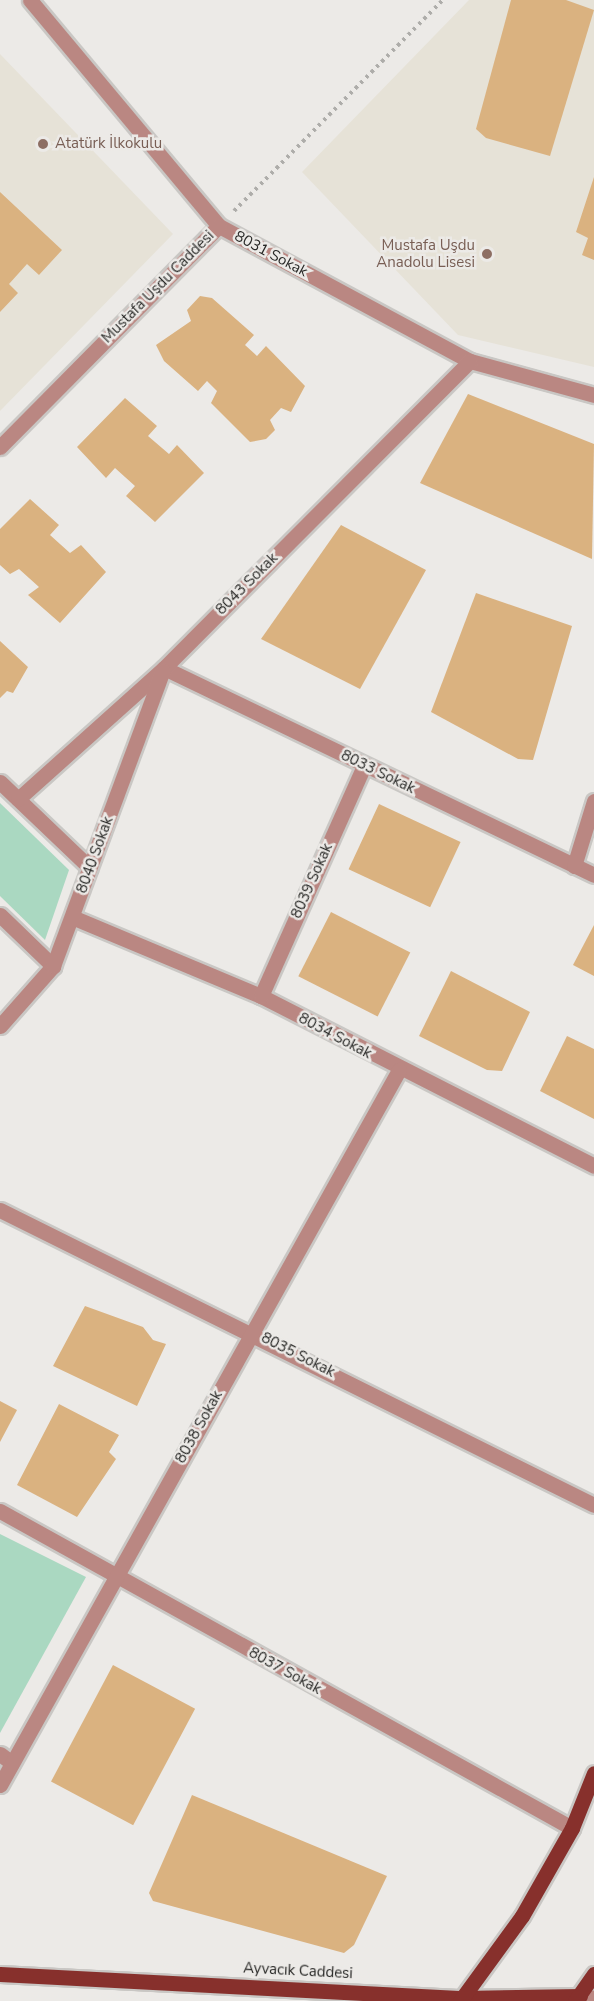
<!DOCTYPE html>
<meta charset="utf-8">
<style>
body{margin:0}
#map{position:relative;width:594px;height:2001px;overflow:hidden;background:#eceae7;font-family:"Nunito Sans",sans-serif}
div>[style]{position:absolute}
.built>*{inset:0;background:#e6e2d7}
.green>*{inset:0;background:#aad8c1}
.building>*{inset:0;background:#dab280;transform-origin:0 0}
.path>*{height:4px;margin-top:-2px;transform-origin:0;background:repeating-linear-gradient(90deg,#aeadaa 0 3px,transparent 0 7.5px)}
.roads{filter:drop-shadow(2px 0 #c9c7c4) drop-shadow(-2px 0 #c9c7c4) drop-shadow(0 2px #c9c7c4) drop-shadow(0 -2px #c9c7c4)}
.minor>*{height:15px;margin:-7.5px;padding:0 7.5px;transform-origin:7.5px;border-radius:7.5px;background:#ba8782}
.major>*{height:15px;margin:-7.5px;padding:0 7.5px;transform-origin:7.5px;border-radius:7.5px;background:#87302c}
.dots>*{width:16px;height:16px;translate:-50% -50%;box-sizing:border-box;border:3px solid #eceae7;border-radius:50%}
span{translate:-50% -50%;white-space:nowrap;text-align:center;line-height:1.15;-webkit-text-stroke:5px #eceae7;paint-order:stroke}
.education-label{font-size:15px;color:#785e54}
.left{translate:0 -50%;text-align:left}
.right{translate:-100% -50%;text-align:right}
.street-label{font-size:15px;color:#282826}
</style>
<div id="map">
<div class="built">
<i style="clip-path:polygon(469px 0,594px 0,594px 367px,458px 335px,302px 172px)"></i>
<i style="clip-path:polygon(0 54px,173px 234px,0 411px)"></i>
</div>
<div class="green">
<i style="clip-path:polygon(0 803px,69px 870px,45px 940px,0 896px)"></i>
<i style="clip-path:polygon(0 1534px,86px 1577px,0 1733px)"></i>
</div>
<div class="building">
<i style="clip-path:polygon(511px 0,566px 0,594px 10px,550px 156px,486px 138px,476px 129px)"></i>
<i style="clip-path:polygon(594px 177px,594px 260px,582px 255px,588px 238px,576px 232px)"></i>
<i style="clip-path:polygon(0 192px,62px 250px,39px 275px,27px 264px,9px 284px,18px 293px,0 312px)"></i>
<i style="clip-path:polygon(200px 296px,212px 298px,254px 335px,245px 345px,257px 356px,266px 346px,305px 386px,291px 412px,281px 408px,270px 420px,275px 430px,266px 439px,250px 442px,211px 403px,217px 391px,207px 381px,198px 391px,164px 361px,156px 345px,191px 321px,187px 310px)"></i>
<i style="clip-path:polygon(468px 394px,594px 444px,592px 559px,420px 483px)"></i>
<i style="clip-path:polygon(125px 398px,157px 426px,148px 436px,169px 454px,177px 445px,204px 473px,155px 522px,126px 496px,135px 486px,115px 468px,106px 478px,77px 447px)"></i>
<i style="clip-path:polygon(30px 499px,59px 525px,50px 535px,70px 553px,81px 545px,106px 572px,60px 623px,28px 595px,39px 587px,19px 569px,10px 574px,0 565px,0 529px)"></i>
<i style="clip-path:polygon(341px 525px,426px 570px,360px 689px,261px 639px)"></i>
<i style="clip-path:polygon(476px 593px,572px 626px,533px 760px,518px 759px,431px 712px)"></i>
<i style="clip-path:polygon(0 641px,28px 667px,13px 693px,7px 691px,0 698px)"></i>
<i style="left:379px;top:804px;width:90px;height:72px;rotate:25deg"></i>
<i style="left:331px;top:912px;width:89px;height:72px;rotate:27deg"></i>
<i style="clip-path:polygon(594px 925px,594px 976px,573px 965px)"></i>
<i style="clip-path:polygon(451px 971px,530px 1012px,502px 1071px,487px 1070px,419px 1036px)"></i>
<i style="clip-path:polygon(567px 1036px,594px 1049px,594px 1119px,540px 1091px)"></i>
<i style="clip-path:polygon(85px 1306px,143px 1327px,153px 1340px,166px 1344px,137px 1406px,53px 1366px)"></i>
<i style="clip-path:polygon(0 1401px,17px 1410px,0 1442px)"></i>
<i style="clip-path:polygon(59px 1404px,119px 1435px,109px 1452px,116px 1459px,77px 1517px,17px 1485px)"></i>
<i style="left:113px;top:1665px;width:93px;height:132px;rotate:28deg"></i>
<i style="clip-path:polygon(192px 1795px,387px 1876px,354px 1945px,344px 1953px,153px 1901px,149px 1893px)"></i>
</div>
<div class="path">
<i style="left:234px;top:211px;width:297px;rotate:-45.3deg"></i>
</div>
<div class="roads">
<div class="minor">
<i style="left:30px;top:0;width:295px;rotate:50.1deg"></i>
<i style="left:219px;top:226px;width:285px;rotate:28.3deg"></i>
<i style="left:470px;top:361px;width:129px;rotate:15.3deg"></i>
<i style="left:0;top:447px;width:311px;rotate:-45.3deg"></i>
<i style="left:164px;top:668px;width:477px;rotate:25.7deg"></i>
<i style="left:0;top:782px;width:124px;rotate:43.7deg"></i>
<i style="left:18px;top:799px;width:196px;rotate:-41.9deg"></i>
<i style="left:164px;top:668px;width:433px;rotate:-45.1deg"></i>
<i style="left:574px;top:866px;width:68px;rotate:-72.9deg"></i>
<i style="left:0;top:915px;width:74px;rotate:43.9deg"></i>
<i style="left:72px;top:917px;width:205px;rotate:22.7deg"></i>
<i style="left:261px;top:996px;width:374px;rotate:27deg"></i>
<i style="left:261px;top:996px;width:252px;rotate:-65.9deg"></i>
<i style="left:0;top:1026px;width:80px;rotate:-48.5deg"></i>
<i style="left:53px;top:966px;width:315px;rotate:-69.6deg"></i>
<i style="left:0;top:1210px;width:663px;rotate:26.41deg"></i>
<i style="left:0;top:1511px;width:654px;rotate:29deg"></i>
<i style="left:0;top:1754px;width:15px;rotate:37deg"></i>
<i style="left:0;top:1785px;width:819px;rotate:-60.84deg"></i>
<i style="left:580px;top:1996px;width:14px;rotate:8deg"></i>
</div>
<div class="major">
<i style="left:0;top:1974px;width:464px;rotate:3deg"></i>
<i style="left:463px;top:1998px;width:117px;rotate:-1deg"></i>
<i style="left:460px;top:2001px;width:105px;rotate:-53.9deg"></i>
<i style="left:522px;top:1916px;width:101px;rotate:-60.4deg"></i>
<i style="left:572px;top:1828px;width:59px;rotate:-68.2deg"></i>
<i style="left:575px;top:2001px;width:33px;rotate:-55deg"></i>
</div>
</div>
<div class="dots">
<i style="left:43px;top:144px;background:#8d6e63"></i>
<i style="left:487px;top:254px;background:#8d6e63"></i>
</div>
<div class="education-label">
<span class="left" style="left:55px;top:144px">Atatürk İlkokulu</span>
<span class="right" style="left:475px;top:254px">Mustafa Uşdu<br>Anadolu Lisesi</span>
</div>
<div class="street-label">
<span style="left:271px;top:254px;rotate:28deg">8031 Sokak</span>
<span style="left:158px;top:287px;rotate:-45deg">Mustafa Uşdu Caddesi</span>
<span style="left:247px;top:584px;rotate:-45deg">8043 Sokak</span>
<span style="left:378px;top:772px;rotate:26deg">8033 Sokak</span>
<span style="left:95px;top:855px;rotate:-70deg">8040 Sokak</span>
<span style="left:312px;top:881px;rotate:-66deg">8039 Sokak</span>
<span style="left:335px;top:1036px;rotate:28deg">8034 Sokak</span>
<span style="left:298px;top:1355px;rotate:27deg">8035 Sokak</span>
<span style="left:199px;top:1427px;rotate:-61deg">8038 Sokak</span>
<span style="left:285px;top:1671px;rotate:29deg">8037 Sokak</span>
<span style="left:298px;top:1971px;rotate:3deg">Ayvacık Caddesi</span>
</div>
</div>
